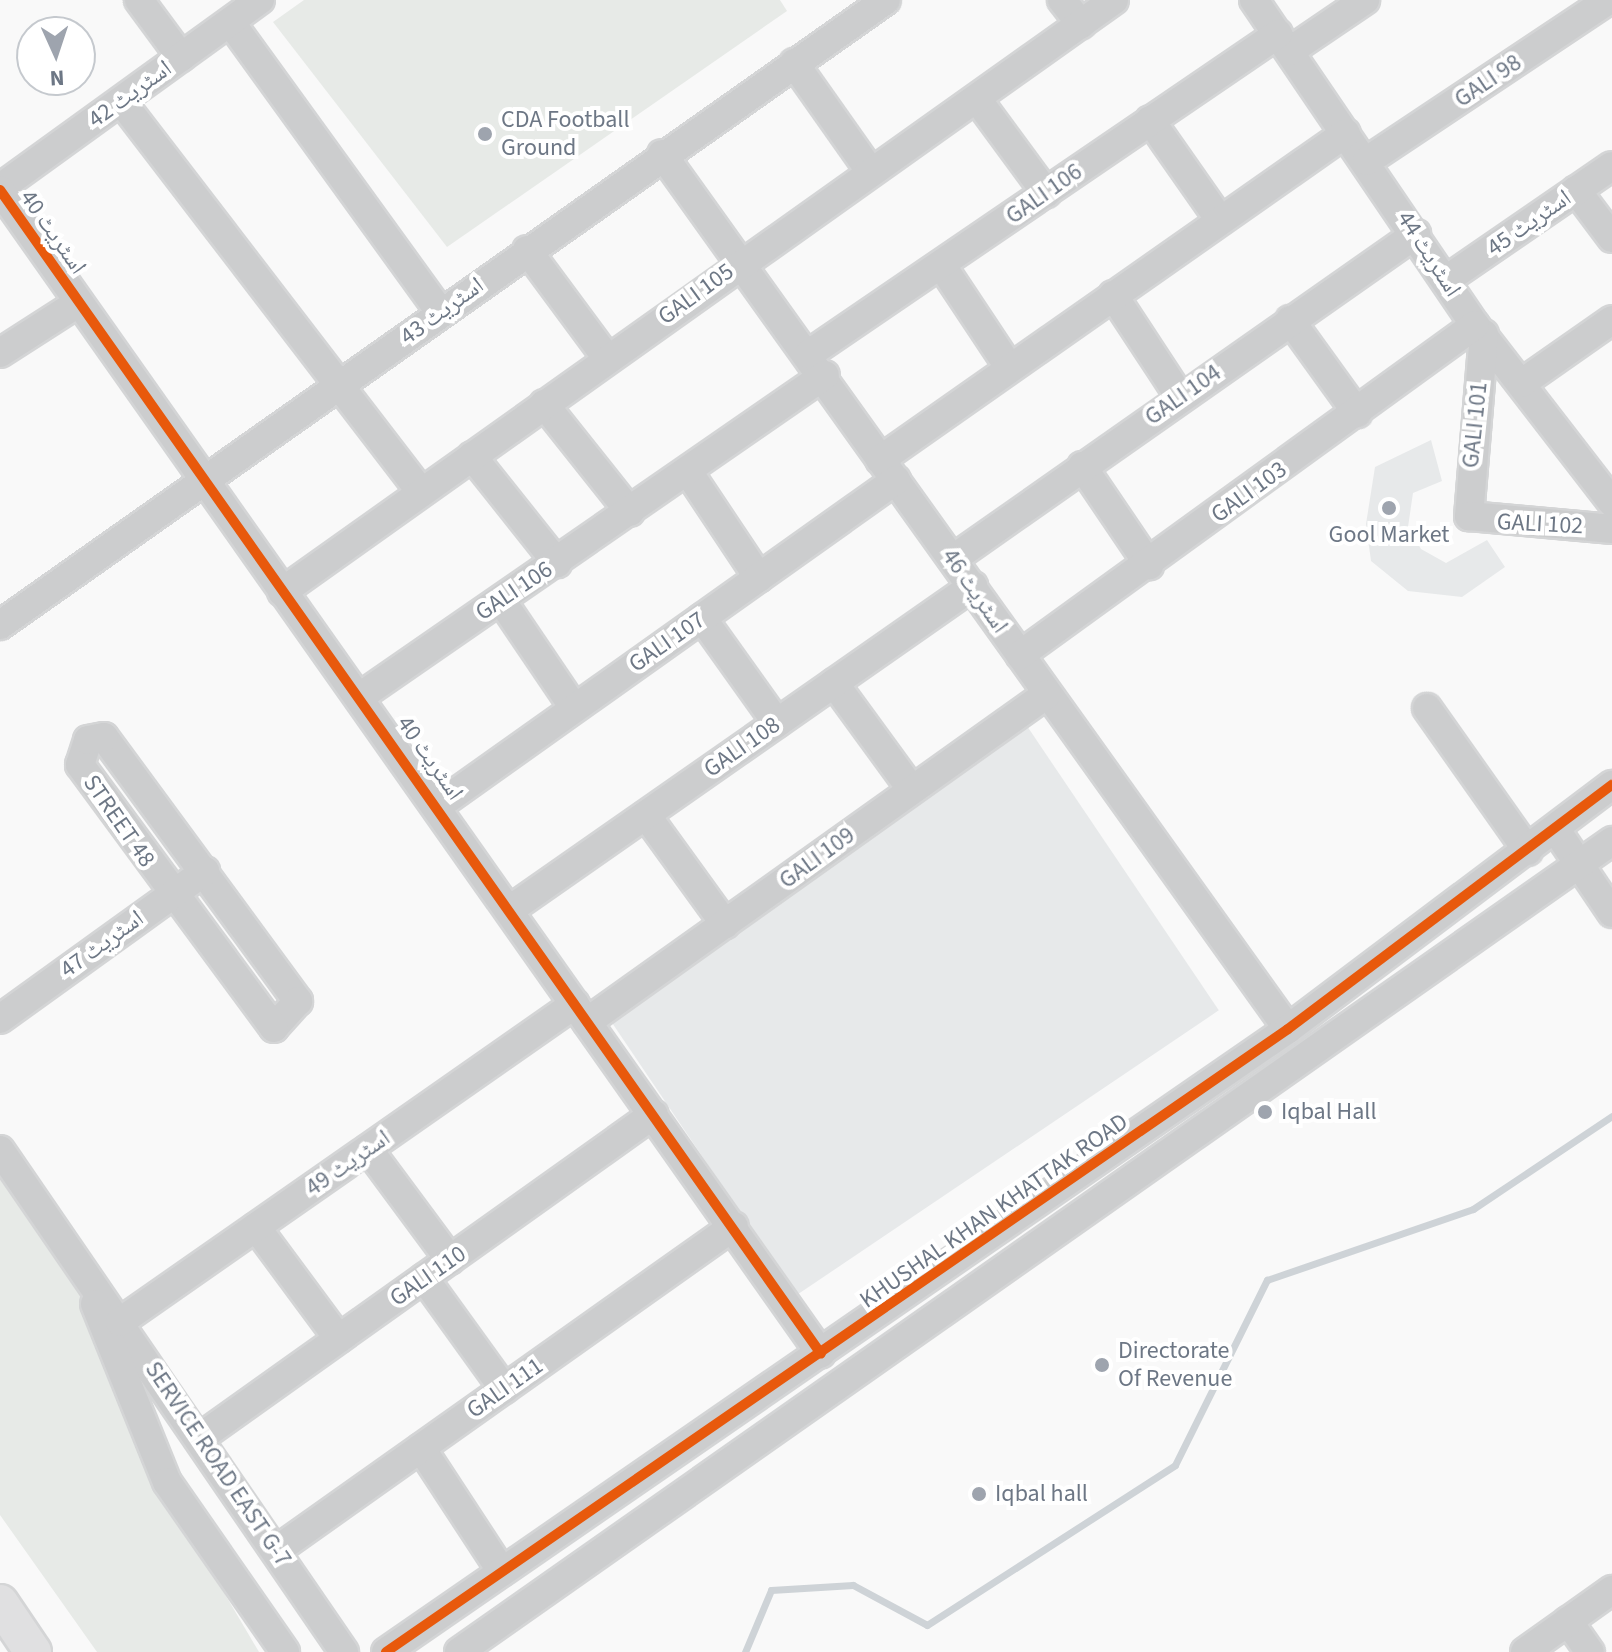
<!DOCTYPE html>
<meta charset="utf-8">
<style>
body{margin:0}
#map{position:relative;width:1612px;height:1652px;overflow:hidden;background:#f9f9f9;font-family:"Source Sans 3","Noto Naskh Arabic",sans-serif}
div>[style]{position:absolute}
.built>*{inset:0;background:#e7e9ea;transform-origin:0 0}
.green>*{inset:0;background:#e7eae7}
.stream>*{height:7px;margin:-3.5px;padding:0 3.5px;transform-origin:3.5px;border-radius:3.5px;background:#ced3d7}
.roads{filter:drop-shadow(2px 0 #d4d5d6) drop-shadow(-2px 0 #d4d5d6) drop-shadow(0 2px #d4d5d6) drop-shadow(0 -2px #d4d5d6)}
.minor>*{height:28px;margin:-14px;padding:0 14px;transform-origin:14px;border-radius:14px;background:#cccdce}
.major>*{height:36px;margin:-18px;padding:0 18px;transform-origin:18px;border-radius:18px;background:#e0e0e1}
.cycleway>*{height:10px;margin:-5px;padding:0 5px;transform-origin:5px;border-radius:5px;background:#e8590c}
.dots>*{width:22px;height:22px;translate:-50% -50%;box-sizing:border-box;border:4px solid #fff;border-radius:50%}
span{translate:-50% -50%;white-space:nowrap;text-align:center;line-height:1.15;-webkit-text-stroke:8px #fff;paint-order:stroke}
.street-label{font-size:24px;color:#6d7785}
.poi-label{font-size:24px;color:#6d7785}
.left{translate:0 -50%;text-align:left}
.north{position:absolute;left:16px;top:16px;width:80px;height:80px;box-sizing:border-box;background:#fff;border:2px solid #c5c9ce;border-radius:50%;rotate:177deg;font-size:22px;font-weight:700;line-height:32px;text-align:center;color:#6d7785}
.north::after{content:'';display:block;margin:auto;width:28px;height:36px;background:#9ea4ae;clip-path:polygon(50% 0,100% 100%,50% 72%,0 100%)}
</style>
<div id="map">
<div class="built">
<i style="clip-path:polygon(1431px 440px,1442px 481px,1413px 493px,1408px 527px,1421px 549px,1446px 563px,1487px 540px,1505px 567px,1462px 597px,1408px 591px,1371px 561px,1366px 524px,1375px 467px)"></i>
<i style="left:1027px;top:726px;width:343px;height:510px;rotate:56deg"></i>
</div>
<div class="green">
<i style="clip-path:polygon(304px 0,780px 0,787px 11px,447px 247px,273px 22px)"></i>
<i style="clip-path:polygon(0 1168px,77px 1281px,169px 1499px,259px 1652px,97px 1652px,0 1515px)"></i>
</div>
<div class="stream">
<i style="left:745px;top:1652px;width:67px;rotate:-67.2deg"></i>
<i style="left:771px;top:1590px;width:82px;rotate:-3.5deg"></i>
<i style="left:853px;top:1585px;width:84px;rotate:28.4deg"></i>
<i style="left:927px;top:1625px;width:295px;rotate:-32.8deg"></i>
<i style="left:1175px;top:1465px;width:207px;rotate:-63.6deg"></i>
<i style="left:1267px;top:1280px;width:218px;rotate:-19deg"></i>
<i style="left:1473px;top:1209px;width:167px;rotate:-33.8deg"></i>
</div>
<div class="roads">
<div class="minor">
<i style="left:139px;top:0;width:71px;rotate:53.6deg"></i>
<i style="left:1062px;top:0;width:31px;rotate:52deg"></i>
<i style="left:1254px;top:0;width:393px;rotate:55.8deg"></i>
<i style="left:1475px;top:325px;width:224px;rotate:52.3deg"></i>
<i style="left:231px;top:23px;width:357px;rotate:54.1deg"></i>
<i style="left:1290px;top:51px;width:91px;rotate:-34.2deg"></i>
<i style="left:794px;top:63px;width:133px;rotate:54.8deg"></i>
<i style="left:977px;top:99px;width:117px;rotate:53.7deg"></i>
<i style="left:121px;top:101px;width:493px;rotate:52.5deg"></i>
<i style="left:1150px;top:120px;width:122px;rotate:55deg"></i>
<i style="left:662px;top:154px;width:1076px;rotate:54.42deg"></i>
<i style="left:1367px;top:161px;width:290px;rotate:-33.7deg"></i>
<i style="left:0;top:188px;width:321px;rotate:-35.9deg"></i>
<i style="left:0;top:190px;width:1424px;rotate:54.8deg"></i>
<i style="left:1576px;top:190px;width:60px;rotate:53.1deg"></i>
<i style="left:527px;top:250px;width:134px;rotate:53.5deg"></i>
<i style="left:942px;top:266px;width:121px;rotate:56.4deg"></i>
<i style="left:1446px;top:280px;width:201px;rotate:-34.5deg"></i>
<i style="left:1113px;top:295px;width:122px;rotate:56.7deg"></i>
<i style="left:1290px;top:320px;width:115px;rotate:54.2deg"></i>
<i style="left:1484px;top:334px;width:183px;rotate:94.7deg"></i>
<i style="left:1469px;top:516px;width:144px;rotate:5.2deg"></i>
<i style="left:0;top:353px;width:93px;rotate:-32.7deg"></i>
<i style="left:809px;top:354px;width:568px;rotate:-34.31deg"></i>
<i style="left:1522px;top:383px;width:110px;rotate:-35deg"></i>
<i style="left:544px;top:404px;width:138px;rotate:51.5deg"></i>
<i style="left:472px;top:456px;width:137px;rotate:51.5deg"></i>
<i style="left:880px;top:460px;width:569px;rotate:-35.06deg"></i>
<i style="left:1082px;top:466px;width:120px;rotate:55.9deg"></i>
<i style="left:689px;top:473px;width:126px;rotate:56.3deg"></i>
<i style="left:953px;top:559px;width:566px;rotate:-35.07deg"></i>
<i style="left:282px;top:592px;width:1021px;rotate:-35.43deg"></i>
<i style="left:501px;top:600px;width:130px;rotate:55.9deg"></i>
<i style="left:702px;top:618px;width:129px;rotate:54.5deg"></i>
<i style="left:0;top:625px;width:1084px;rotate:-35.2deg"></i>
<i style="left:1020px;top:655px;width:562px;rotate:-35.95deg"></i>
<i style="left:834px;top:683px;width:132px;rotate:53.9deg"></i>
<i style="left:361px;top:696px;width:564px;rotate:-34.68deg"></i>
<i style="left:1427px;top:708px;width:175px;rotate:54.8deg"></i>
<i style="left:104px;top:737px;width:328px;rotate:53.7deg"></i>
<i style="left:298px;top:1001px;width:36px;rotate:132deg"></i>
<i style="left:274px;top:1028px;width:327px;rotate:-126.4deg"></i>
<i style="left:80px;top:765px;width:26px;rotate:-72deg"></i>
<i style="left:88px;top:740px;width:16px;rotate:-11deg"></i>
<i style="left:439px;top:805px;width:561px;rotate:-35.42deg"></i>
<i style="left:646px;top:815px;width:135px;rotate:54.1deg"></i>
<i style="left:1556px;top:830px;width:100px;rotate:56deg"></i>
<i style="left:511px;top:909px;width:564px;rotate:-34.96deg"></i>
<i style="left:0;top:1019px;width:253px;rotate:-35.8deg"></i>
<i style="left:587px;top:1022px;width:565px;rotate:-35.49deg"></i>
<i style="left:368px;top:1149px;width:138px;rotate:53.5deg"></i>
<i style="left:0;top:1150px;width:609px;rotate:55.58deg"></i>
<i style="left:256px;top:1227px;width:139px;rotate:53.5deg"></i>
<i style="left:424px;top:1278px;width:137px;rotate:54.2deg"></i>
<i style="left:95px;top:1304px;width:192px;rotate:68deg"></i>
<i style="left:167px;top:1482px;width:207px;rotate:55.2deg"></i>
<i style="left:120px;top:1322px;width:555px;rotate:-34.95deg"></i>
<i style="left:201px;top:1437px;width:556px;rotate:-35.49deg"></i>
<i style="left:421px;top:1448px;width:148px;rotate:56.8deg"></i>
<i style="left:277px;top:1550px;width:560px;rotate:-35.34deg"></i>
<i style="left:1568px;top:1621px;width:38px;rotate:55deg"></i>
<i style="left:386px;top:1652px;width:1096px;rotate:-34.63deg"></i>
<i style="left:1288px;top:1029px;width:406px;rotate:-37deg"></i>
<i style="left:459px;top:1652px;width:1410px;rotate:-35.12deg"></i>
<i style="left:1525px;top:1652px;width:107px;rotate:-35.5deg"></i>
</div>
<div class="major">
<i style="left:0;top:1603px;width:59px;rotate:56deg"></i>
</div>
</div>
<div class="cycleway">
<i style="left:0;top:190px;width:1424px;rotate:54.8deg"></i>
<i style="left:386px;top:1652px;width:1096px;rotate:-34.63deg"></i>
<i style="left:1288px;top:1029px;width:406px;rotate:-37deg"></i>
</div>
<div class="dots">
<i style="left:485px;top:134px;background:#9ea4ae"></i>
<i style="left:1389px;top:508px;background:#9ea4ae"></i>
<i style="left:1265px;top:1112px;background:#9ea4ae"></i>
<i style="left:1102px;top:1365px;background:#9ea4ae"></i>
<i style="left:979px;top:1494px;background:#9ea4ae"></i>
</div>
<div class="street-label">
<span style="left:1488px;top:81px;rotate:-34deg">GALI 98</span>
<span style="left:130px;top:94px;rotate:-36deg">اسٹریٹ 42</span>
<span style="left:1044px;top:194px;rotate:-35deg">GALI 106</span>
<span style="left:1529px;top:223px;rotate:-35deg">اسٹریٹ 45</span>
<span style="left:53px;top:232px;rotate:55deg">اسٹریٹ 40</span>
<span style="left:1429px;top:254px;rotate:57deg">اسٹریٹ 44</span>
<span style="left:696px;top:294px;rotate:-36deg">GALI 105</span>
<span style="left:442px;top:311px;rotate:-36deg">اسٹریٹ 43</span>
<span style="left:1183px;top:395px;rotate:-35deg">GALI 104</span>
<span style="left:1475px;top:425px;rotate:-84deg">GALI 101</span>
<span style="left:1249px;top:492px;rotate:-36deg">GALI 103</span>
<span style="left:1540px;top:524px;rotate:3deg">GALI 102</span>
<span style="left:514px;top:591px;rotate:-34deg">GALI 106</span>
<span style="left:975px;top:591px;rotate:55deg">اسٹریٹ 46</span>
<span style="left:667px;top:642px;rotate:-35deg">GALI 107</span>
<span style="left:742px;top:747px;rotate:-35deg">GALI 108</span>
<span style="left:430px;top:758px;rotate:55deg">اسٹریٹ 40</span>
<span style="left:119px;top:821px;rotate:55deg">STREET 48</span>
<span style="left:817px;top:858px;rotate:-36deg">GALI 109</span>
<span style="left:102px;top:944px;rotate:-36deg">اسٹریٹ 47</span>
<span style="left:348px;top:1163px;rotate:-35deg">اسٹریٹ 49</span>
<span style="left:994px;top:1211px;rotate:-35deg">KHUSHAL KHAN KHATTAK ROAD</span>
<span style="left:428px;top:1276px;rotate:-35deg">GALI 110</span>
<span style="left:505px;top:1388px;rotate:-35deg">GALI 111</span>
<span style="left:218px;top:1464px;rotate:56deg">SERVICE ROAD EAST G-7</span>
</div>
<div class="poi-label">
<span class="left" style="left:501px;top:134px">CDA Football<br>Ground</span>
<span style="left:1389px;top:535px">Gool Market</span>
<span class="left" style="left:1281px;top:1112px">Iqbal Hall</span>
<span class="left" style="left:1118px;top:1365px">Directorate<br>Of Revenue</span>
<span class="left" style="left:995px;top:1494px">Iqbal hall</span>
</div>
<div class="north">N</div>
</div>
